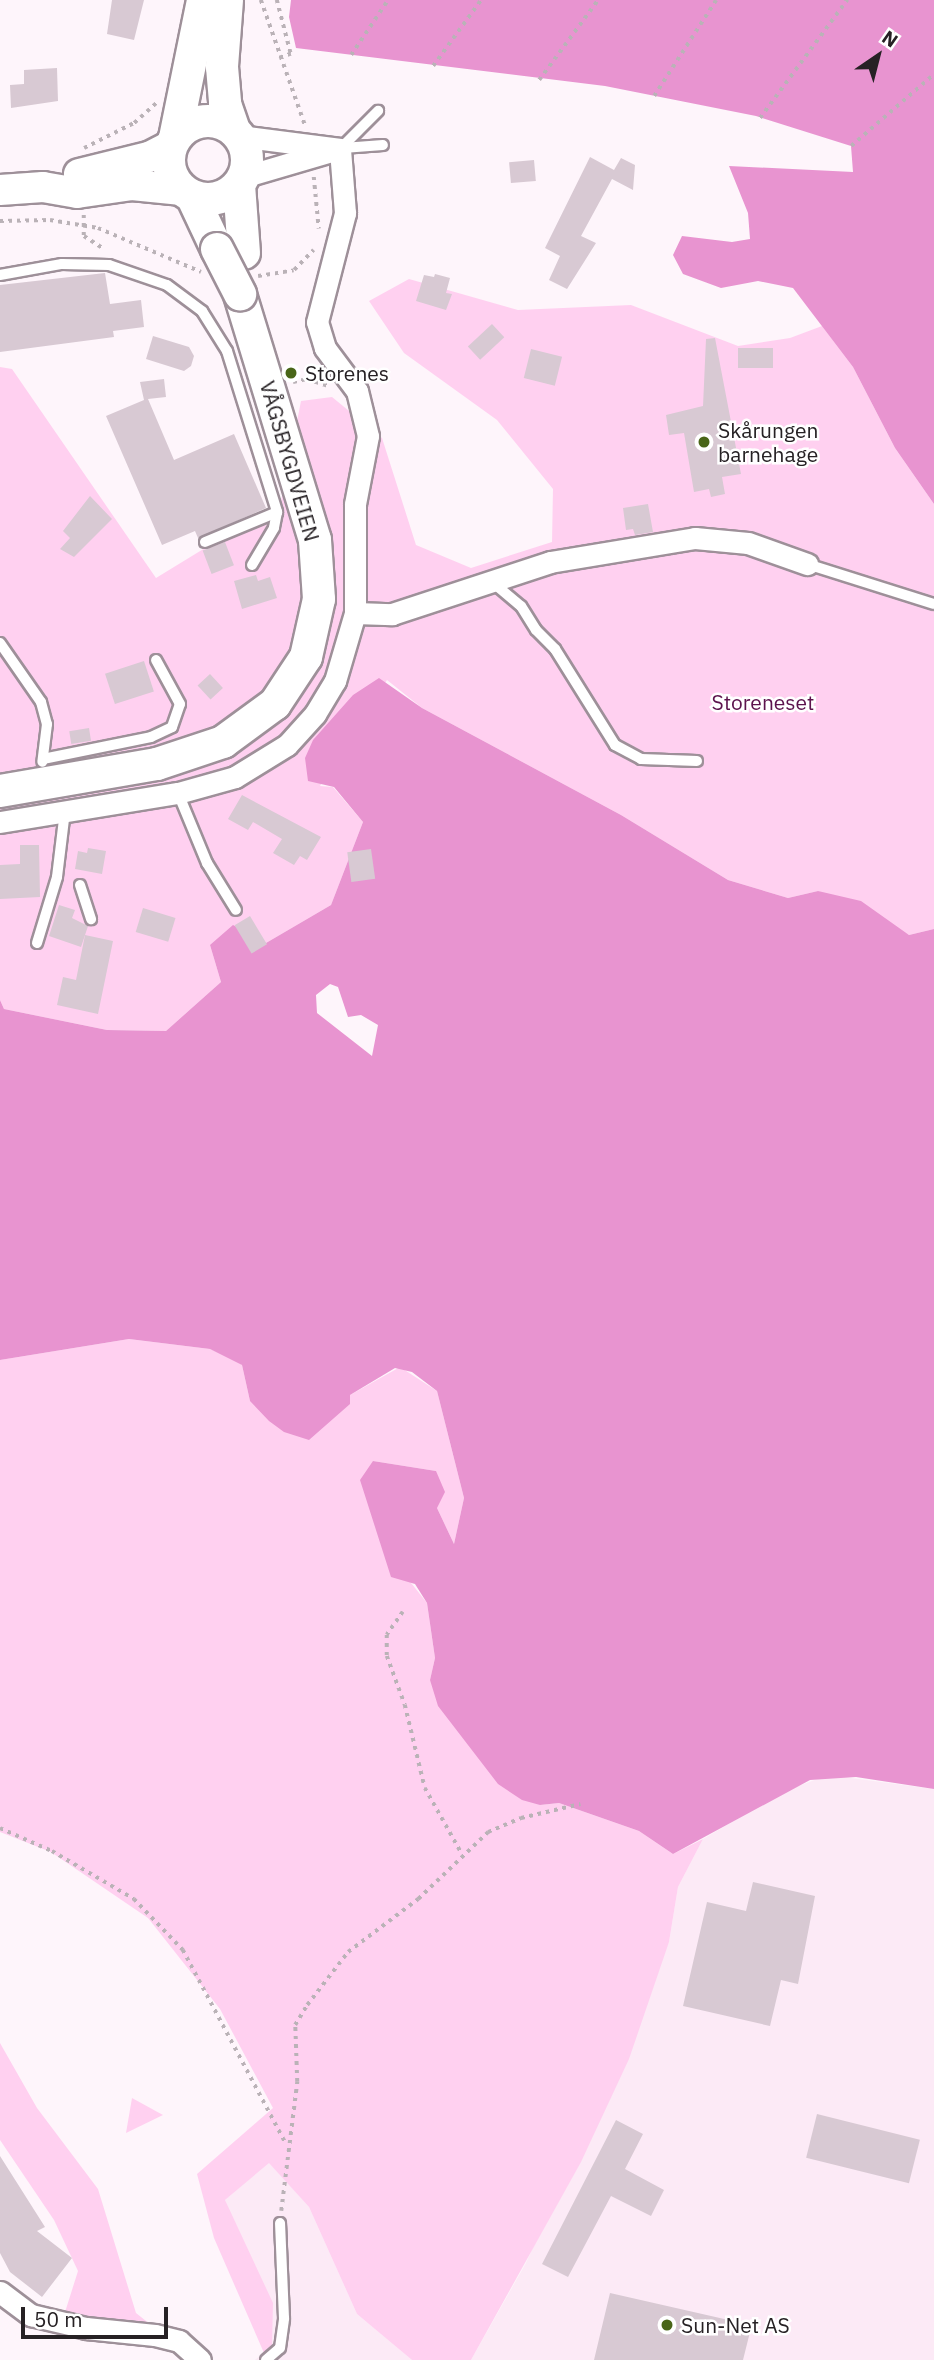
<!DOCTYPE html>
<meta charset="utf-8">
<style>
body{margin:0}
#map{position:relative;width:934px;height:2360px;overflow:hidden;background:#fef5fb;font-family:"IBM Plex Sans",sans-serif}
div>[style]{position:absolute}
.built>*{inset:0;background:#fceaf6}
.green>*{inset:0;background:#ffd0f0}
.water>*{inset:0;background:#e894d0}
.building>*{inset:0;background:#d8c9d3;transform-origin:0 0}
.path>*{height:3.5px;margin-top:-1.75px;transform-origin:0;background:repeating-linear-gradient(90deg,#bab2b7 0 3.5px,transparent 0 8.5px)}
.roads{filter:drop-shadow(2px 0 #9e9099) drop-shadow(-2px 0 #9e9099) drop-shadow(0 2px #9e9099) drop-shadow(0 -2px #9e9099)}
.lane>*{height:10px;margin:-5px;padding:0 5px;transform-origin:5px;border-radius:5px;background:#fff}
.street>*{height:21px;margin:-10.5px;padding:0 10.5px;transform-origin:10.5px;border-radius:10.5px;background:#fff}
.secondary>*{height:30px;margin:-15px;padding:0 15px;transform-origin:15px;border-radius:15px;background:#fff}
.primary>*{height:32px;margin:-16px;padding:0 16px;transform-origin:16px;border-radius:16px;background:#fff}
.primary>.ring{margin:-16px;padding:0;box-sizing:content-box;background:none;border:32px solid #fff;border-radius:50%}
.bridges{filter:drop-shadow(2px 0 #9e9099) drop-shadow(-2px 0 #9e9099) drop-shadow(0 2px #9e9099) drop-shadow(0 -2px #9e9099)}
.primary-bridge>*{height:32px;margin:-16px;padding:0 16px;transform-origin:16px;border-radius:16px;background:#fff}
.dots>*{width:19px;height:19px;translate:-50% -50%;box-sizing:border-box;border:4px solid #fff;border-radius:50%}
span{translate:-50% -50%;white-space:nowrap;text-align:center;line-height:1.15;-webkit-text-stroke:5px #fff;paint-order:stroke}
.poi-label{font-size:21px;color:#262124}
.left{translate:0 -50%;text-align:left}
.street-label{font-size:21px;color:#262124}
.park-label{font-size:21px;color:#5c134d}
.north{position:absolute;left:843px;top:21px;width:70px;height:70px;-webkit-text-stroke:5px #fff;paint-order:stroke;rotate:35deg;font-size:19px;font-weight:700;line-height:28px;text-align:center;color:#262124}
.north::after{content:'';display:block;margin:auto;width:24px;height:32px;background:#262124;clip-path:polygon(50% 0,100% 100%,50% 72%,0 100%)}
.scale{position:absolute;left:21px;top:2307px;width:147px;height:32px;box-sizing:border-box;border:4px solid #262124;border-top:0;padding-left:9px;font-size:21px;line-height:24px;white-space:nowrap;color:#262124;-webkit-text-stroke:5px #fff;paint-order:stroke}
</style>
<div id="map">
<div class="built">
<i style="clip-path:polygon(828px 1775px,934px 1789px,934px 2360px,471px 2360px,526px 2263px,669px 1942px,678px 1887px,703px 1839px,785px 1791px)"></i>
<i style="clip-path:polygon(269px 2162px,309px 2207px,357px 2314px,412px 2360px,255px 2360px,272px 2345px,225px 2200px)"></i>
</div>
<div class="green">
<i style="clip-path:polygon(409px 279px,518px 310px,631px 305px,738px 346px,790px 338px,822px 326px,853px 367px,895px 448px,934px 504px,934px 929px,909px 935px,818px 891px,788px 898px,728px 880px,621px 815px,422px 708px,387px 680px,320px 786px,333px 787px,363px 822px,331px 905px,266px 943px,210px 945px,221px 982px,166px 1031px,107px 1030px,4px 1009px,0 1000px,0 367px,12px 369px,156px 578px,241px 526px,279px 512px,301px 401px,332px 397px,382px 438px,416px 545px,471px 568px,552px 542px,553px 489px,497px 420px,404px 353px,369px 301px)"></i>
<i style="clip-path:polygon(129px 1339px,210px 1349px,235px 1359px,242px 1365px,250px 1401px,349px 1404px,350px 1395px,400px 1367px,437px 1391px,464px 1498px,454px 1544px,437px 1508px,436px 1471px,373px 1461px,408px 1579px,427px 1603px,435px 1658px,430px 1680px,540px 1805px,559px 1803px,639px 1831px,673px 1854px,703px 1839px,678px 1887px,669px 1942px,629px 2059px,581px 2162px,471px 2360px,412px 2360px,357px 2314px,309px 2207px,269px 2163px,225px 2200px,273px 2303px,272px 2345px,264px 2353px,214px 2238px,197px 2174px,273px 2108px,220px 2009px,148px 1918px,51px 1852px,0 1832px,0 1360px)"></i>
<i style="clip-path:polygon(0 2043px,37px 2108px,98px 2189px,136px 2313px,175px 2344px,60px 2328px,78px 2271px,54px 2220px,0 2140px)"></i>
<i style="clip-path:polygon(132px 2098px,163px 2115px,126px 2133px)"></i>
</div>
<div class="water">
<i style="clip-path:polygon(291px 0,934px 0,934px 504px,895px 448px,853px 367px,793px 288px,758px 281px,721px 288px,683px 274px,673px 255px,682px 236px,732px 242px,750px 239px,748px 213px,729px 166px,853px 172px,851px 146px,756px 116px,605px 86px,296px 48px,289px 17px)"></i>
<i style="clip-path:polygon(evenodd,379px 678px,422px 708px,621px 815px,728px 880px,788px 898px,818px 891px,861px 901px,909px 935px,934px 929px,934px 1789px,856px 1777px,810px 1780px,673px 1854px,639px 1831px,559px 1803px,540px 1805px,522px 1800px,498px 1784px,438px 1706px,430px 1680px,435px 1658px,427px 1603px,415px 1584px,391px 1577px,360px 1480px,373px 1461px,436px 1471px,445px 1492px,437px 1508px,454px 1544px,464px 1498px,437px 1391px,412px 1372px,395px 1368px,350px 1395px,350px 1404px,309px 1440px,284px 1432px,269px 1421px,250px 1401px,242px 1365px,210px 1349px,129px 1339px,0 1360px,0 1000px,4px 1009px,107px 1030px,166px 1031px,221px 982px,210px 945px,233px 925px,266px 943px,331px 905px,363px 822px,334px 787px,308px 781px,305px 758px,313px 740px,353px 695px,379px 678px,330px 984px,338px 987px,348px 1017px,361px 1015px,378px 1025px,372px 1056px,317px 1013px,316px 995px,330px 984px)"></i>
</div>
<div class="building">
<i style="clip-path:polygon(112px 0,144px 0,134px 40px,107px 34px)"></i>
<i style="clip-path:polygon(57px 68px,58px 101px,11px 108px,10px 85px,24px 84px,24px 70px)"></i>
<i style="clip-path:polygon(590px 157px,614px 170px,621px 158px,635px 165px,633px 190px,612px 179px,581px 236px,596px 243px,567px 289px,549px 280px,560px 256px,545px 248px)"></i>
<i style="left:534px;top:160px;width:21px;height:25px;rotate:85deg"></i>
<i style="clip-path:polygon(105px 273px,110px 304px,141px 300px,144px 327px,113px 331px,114px 337px,0 352px,0 285px)"></i>
<i style="clip-path:polygon(435px 274px,450px 278px,446px 293px,452px 294px,446px 310px,416px 301px,424px 275px,434px 277px)"></i>
<i style="left:492px;top:324px;width:18px;height:33px;rotate:47deg"></i>
<i style="clip-path:polygon(153px 336px,189px 347px,194px 356px,191px 366px,184px 371px,146px 359px)"></i>
<i style="clip-path:polygon(715px 338px,741px 474px,722px 477px,725px 494px,711px 497px,709px 489px,694px 492px,684px 433px,669px 435px,666px 415px,703px 406px,706px 339px)"></i>
<i style="left:773px;top:348px;width:20px;height:35px;rotate:90deg"></i>
<i style="left:531px;top:349px;width:32px;height:30px;rotate:14deg"></i>
<i style="clip-path:polygon(164px 379px,166px 397px,148px 399px,174px 460px,234px 434px,266px 508px,198px 538px,195px 531px,162px 545px,106px 416px,144px 400px,140px 382px)"></i>
<i style="clip-path:polygon(90px 496px,112px 519px,74px 557px,60px 549px,70px 538px,63px 531px)"></i>
<i style="clip-path:polygon(648px 504px,653px 532px,635px 535px,633px 529px,626px 530px,623px 508px)"></i>
<i style="left:225px;top:542px;width:25px;height:24px;rotate:69deg"></i>
<i style="clip-path:polygon(256px 575px,258px 581px,270px 577px,277px 598px,242px 609px,234px 581px)"></i>
<i style="left:144px;top:661px;width:32px;height:41px;rotate:72deg"></i>
<i style="left:210px;top:674px;width:19px;height:17px;rotate:47deg"></i>
<i style="left:89px;top:728px;width:13px;height:20px;rotate:81deg"></i>
<i style="clip-path:polygon(242px 795px,321px 837px,307px 860px,300px 856px,294px 865px,273px 853px,282px 839px,253px 822px,248px 830px,228px 819px)"></i>
<i style="clip-path:polygon(20px 845px,39px 845px,40px 897px,0 899px,0 865px,20px 864px)"></i>
<i style="clip-path:polygon(88px 848px,106px 851px,102px 874px,75px 869px,78px 851px,87px 853px)"></i>
<i style="left:371px;top:849px;width:30px;height:24px;rotate:82deg"></i>
<i style="clip-path:polygon(59px 905px,75px 910px,72px 918px,88px 926px,81px 947px,49px 936px)"></i>
<i style="left:143px;top:908px;width:34px;height:25px;rotate:17deg"></i>
<i style="left:250px;top:916px;width:33px;height:18px;rotate:59deg"></i>
<i style="clip-path:polygon(85px 935px,113px 941px,98px 1014px,57px 1005px,63px 977px,76px 980px)"></i>
<i style="clip-path:polygon(753px 1882px,815px 1896px,798px 1984px,781px 1980px,770px 2026px,683px 2006px,707px 1902px,746px 1911px)"></i>
<i style="left:817px;top:2114px;width:106px;height:45px;rotate:14deg"></i>
<i style="clip-path:polygon(616px 2120px,643px 2134px,625px 2169px,664px 2190px,651px 2216px,611px 2196px,568px 2277px,542px 2264px)"></i>
<i style="clip-path:polygon(0 2156px,45px 2227px,37px 2231px,72px 2258px,42px 2297px,10px 2272px,0 2253px)"></i>
<i style="clip-path:polygon(610px 2293px,733px 2321px,731px 2328px,750px 2332px,743px 2360px,594px 2360px)"></i>
</div>
<div class="path">
<i style="left:261px;top:0;width:133px;rotate:70.6deg"></i>
<i style="left:277px;top:0;width:56px;rotate:75.5deg"></i>
<i style="left:291px;top:54px;width:12px;rotate:160deg"></i>
<i style="left:351px;top:55px;width:66px;rotate:-56.1deg"></i>
<i style="left:433px;top:66px;width:82px;rotate:-54deg"></i>
<i style="left:539px;top:80px;width:99px;rotate:-53.6deg"></i>
<i style="left:654px;top:96px;width:114px;rotate:-57.1deg"></i>
<i style="left:760px;top:118px;width:147px;rotate:-53.6deg"></i>
<i style="left:851px;top:146px;width:110px;rotate:-40.9deg"></i>
<i style="left:84px;top:148px;width:56px;rotate:-26.6deg"></i>
<i style="left:134px;top:123px;width:30px;rotate:-42deg"></i>
<i style="left:314px;top:177px;width:52px;rotate:84.5deg"></i>
<i style="left:84px;top:215px;width:21px;rotate:90deg"></i>
<i style="left:84px;top:236px;width:24px;rotate:33deg"></i>
<i style="left:0;top:221px;width:50px;rotate:-1.1deg"></i>
<i style="left:50px;top:220px;width:49px;rotate:9.5deg"></i>
<i style="left:98px;top:228px;width:112px;rotate:23.1deg"></i>
<i style="left:258px;top:276px;width:36px;rotate:-9deg"></i>
<i style="left:294px;top:270px;width:28px;rotate:-46deg"></i>
<i style="left:293px;top:382px;width:14px;rotate:-12deg"></i>
<i style="left:307px;top:379px;width:22px;rotate:18deg"></i>
<i style="left:403px;top:1612px;width:28px;rotate:125deg"></i>
<i style="left:387px;top:1635px;width:21px;rotate:90deg"></i>
<i style="left:387px;top:1656px;width:52px;rotate:69.8deg"></i>
<i style="left:405px;top:1705px;width:85px;rotate:76.5deg"></i>
<i style="left:425px;top:1788px;width:76px;rotate:60.7deg"></i>
<i style="left:0;top:1828px;width:57px;rotate:23.9deg"></i>
<i style="left:52px;top:1851px;width:95px;rotate:30.3deg"></i>
<i style="left:134px;top:1899px;width:71px;rotate:46.1deg"></i>
<i style="left:183px;top:1950px;width:220px;rotate:62deg"></i>
<i style="left:281px;top:2211px;width:130px;rotate:-82.9deg"></i>
<i style="left:297px;top:2082px;width:57px;rotate:-92deg"></i>
<i style="left:295px;top:2025px;width:23px;rotate:-59deg"></i>
<i style="left:307px;top:2005px;width:67px;rotate:-52.3deg"></i>
<i style="left:348px;top:1952px;width:88px;rotate:-37.1deg"></i>
<i style="left:418px;top:1899px;width:97px;rotate:-43.7deg"></i>
<i style="left:488px;top:1832px;width:36px;rotate:-23deg"></i>
<i style="left:521px;top:1818px;width:61px;rotate:-13.3deg"></i>
</div>
<div class="roads">
<div class="lane">
<i style="left:343px;top:148px;width:40px;rotate:-4.3deg"></i>
<i style="left:340px;top:149px;width:54px;rotate:-45deg"></i>
<i style="left:0;top:275px;width:63px;rotate:-10.1deg"></i>
<i style="left:62px;top:264px;width:47px;rotate:1.2deg"></i>
<i style="left:109px;top:265px;width:61px;rotate:19deg"></i>
<i style="left:167px;top:285px;width:44px;rotate:36.6deg"></i>
<i style="left:202px;top:311px;width:47px;rotate:58deg"></i>
<i style="left:227px;top:351px;width:169px;rotate:72.7deg"></i>
<i style="left:277px;top:512px;width:16px;rotate:101deg"></i>
<i style="left:274px;top:528px;width:43px;rotate:120.7deg"></i>
<i style="left:205px;top:542px;width:78px;rotate:-22.6deg"></i>
<i style="left:807px;top:564px;width:133px;rotate:17.5deg"></i>
<i style="left:491px;top:581px;width:39px;rotate:40deg"></i>
<i style="left:521px;top:606px;width:28px;rotate:58deg"></i>
<i style="left:536px;top:630px;width:27px;rotate:45deg"></i>
<i style="left:555px;top:649px;width:113px;rotate:58deg"></i>
<i style="left:615px;top:745px;width:30px;rotate:28deg"></i>
<i style="left:641px;top:759px;width:56px;rotate:2deg"></i>
<i style="left:0;top:643px;width:72px;rotate:55.2deg"></i>
<i style="left:41px;top:702px;width:23px;rotate:75deg"></i>
<i style="left:47px;top:724px;width:38px;rotate:97deg"></i>
<i style="left:43px;top:759px;width:110px;rotate:-11.5deg"></i>
<i style="left:151px;top:737px;width:23px;rotate:-25deg"></i>
<i style="left:172px;top:727px;width:24px;rotate:-71deg"></i>
<i style="left:180px;top:704px;width:50px;rotate:-118.6deg"></i>
<i style="left:178px;top:793px;width:76px;rotate:67.5deg"></i>
<i style="left:207px;top:863px;width:55px;rotate:58.3deg"></i>
<i style="left:80px;top:885px;width:36px;rotate:72deg"></i>
<i style="left:37px;top:943px;width:69px;rotate:-73.1deg"></i>
<i style="left:57px;top:877px;width:66px;rotate:-83.1deg"></i>
<i style="left:266px;top:2360px;width:18px;rotate:-41deg"></i>
<i style="left:280px;top:2348px;width:30px;rotate:-82deg"></i>
<i style="left:284px;top:2318px;width:95px;rotate:-92.4deg"></i>
</div>
<div class="street">
<i style="left:239px;top:136px;width:102px;rotate:7.3deg"></i>
<i style="left:243px;top:177px;width:96px;rotate:-16.4deg"></i>
<i style="left:355px;top:613px;width:37px;rotate:2deg"></i>
<i style="left:392px;top:614px;width:166px;rotate:-18.2deg"></i>
<i style="left:550px;top:562px;width:147px;rotate:-9.4deg"></i>
<i style="left:695px;top:538px;width:53px;rotate:5.4deg"></i>
<i style="left:748px;top:543px;width:63px;rotate:19.6deg"></i>
<i style="left:0;top:822px;width:180px;rotate:-9.3deg"></i>
<i style="left:178px;top:793px;width:59px;rotate:-15.7deg"></i>
<i style="left:235px;top:777px;width:61px;rotate:-31.6deg"></i>
<i style="left:287px;top:745px;width:42px;rotate:-47.9deg"></i>
<i style="left:315px;top:714px;width:39px;rotate:-59deg"></i>
<i style="left:335px;top:681px;width:71px;rotate:-73.6deg"></i>
<i style="left:355px;top:613px;width:109px;rotate:-90deg"></i>
<i style="left:355px;top:504px;width:69px;rotate:-79.2deg"></i>
<i style="left:368px;top:436px;width:46px;rotate:-103.7deg"></i>
<i style="left:357px;top:391px;width:54px;rotate:-126.7deg"></i>
<i style="left:325px;top:348px;width:27px;rotate:-107deg"></i>
<i style="left:317px;top:322px;width:113px;rotate:-75.6deg"></i>
<i style="left:345px;top:213px;width:64px;rotate:-94.5deg"></i>
<i style="left:0;top:2292px;width:39px;rotate:37deg"></i>
<i style="left:31px;top:2315px;width:57px;rotate:13.3deg"></i>
<i style="left:86px;top:2328px;width:69px;rotate:5.8deg"></i>
<i style="left:155px;top:2335px;width:25px;rotate:14deg"></i>
<i style="left:179px;top:2341px;width:28px;rotate:42deg"></i>
</div>
<div class="secondary">
<i style="left:79px;top:174px;width:72px;rotate:-13.7deg"></i>
<i style="left:149px;top:157px;width:25px;rotate:-27deg"></i>
<i style="left:0;top:190px;width:43px;rotate:-4deg"></i>
<i style="left:43px;top:187px;width:35px;rotate:10deg"></i>
<i style="left:77px;top:193px;width:56px;rotate:-8.3deg"></i>
<i style="left:132px;top:185px;width:50px;rotate:5.7deg"></i>
</div>
<div class="primary">
<i style="left:227px;top:0;width:67px;rotate:94.3deg"></i>
<i style="left:222px;top:67px;width:37px;rotate:85deg"></i>
<i style="left:225px;top:104px;width:28px;rotate:71deg"></i>
<i class="ring" style="left:169px;top:121px;width:46px;height:46px"></i>
<i style="left:175px;top:138px;width:141px;rotate:-78.5deg"></i>
<i style="left:239px;top:185px;width:68px;rotate:85.8deg"></i>
<i style="left:192px;top:196px;width:59px;rotate:64.7deg"></i>
<i style="left:0;top:791px;width:159px;rotate:-9.8deg"></i>
<i style="left:157px;top:764px;width:70px;rotate:-18.4deg"></i>
<i style="left:223px;top:742px;width:64px;rotate:-36.2deg"></i>
<i style="left:275px;top:704px;width:56px;rotate:-56.6deg"></i>
<i style="left:306px;top:657px;width:59px;rotate:-77.4deg"></i>
<i style="left:319px;top:599px;width:59px;rotate:-93.9deg"></i>
<i style="left:315px;top:540px;width:257px;rotate:-107deg"></i>
</div>
</div>
<div class="bridges">
<div class="primary-bridge">
<i style="left:217px;top:249px;width:51px;rotate:62.9deg"></i>
</div>
</div>
<div class="dots">
<i style="left:291px;top:373px;background:#496518"></i>
<i style="left:704px;top:442px;background:#496518"></i>
<i style="left:667px;top:2325px;background:#496518"></i>
</div>
<div class="poi-label">
<span class="left" style="left:305px;top:373px">Storenes</span>
<span class="left" style="left:718px;top:442px">Skårungen<br>barnehage</span>
<span class="left" style="left:681px;top:2325px">Sun-Net AS</span>
</div>
<div class="street-label">
<span style="left:290px;top:461px;rotate:74deg">VÅGSBYGDVEIEN</span>
</div>
<div class="park-label">
<span style="left:763px;top:702px">Storeneset</span>
</div>
<div class="north">N</div>
<div class="scale">50 m</div>
</div>
